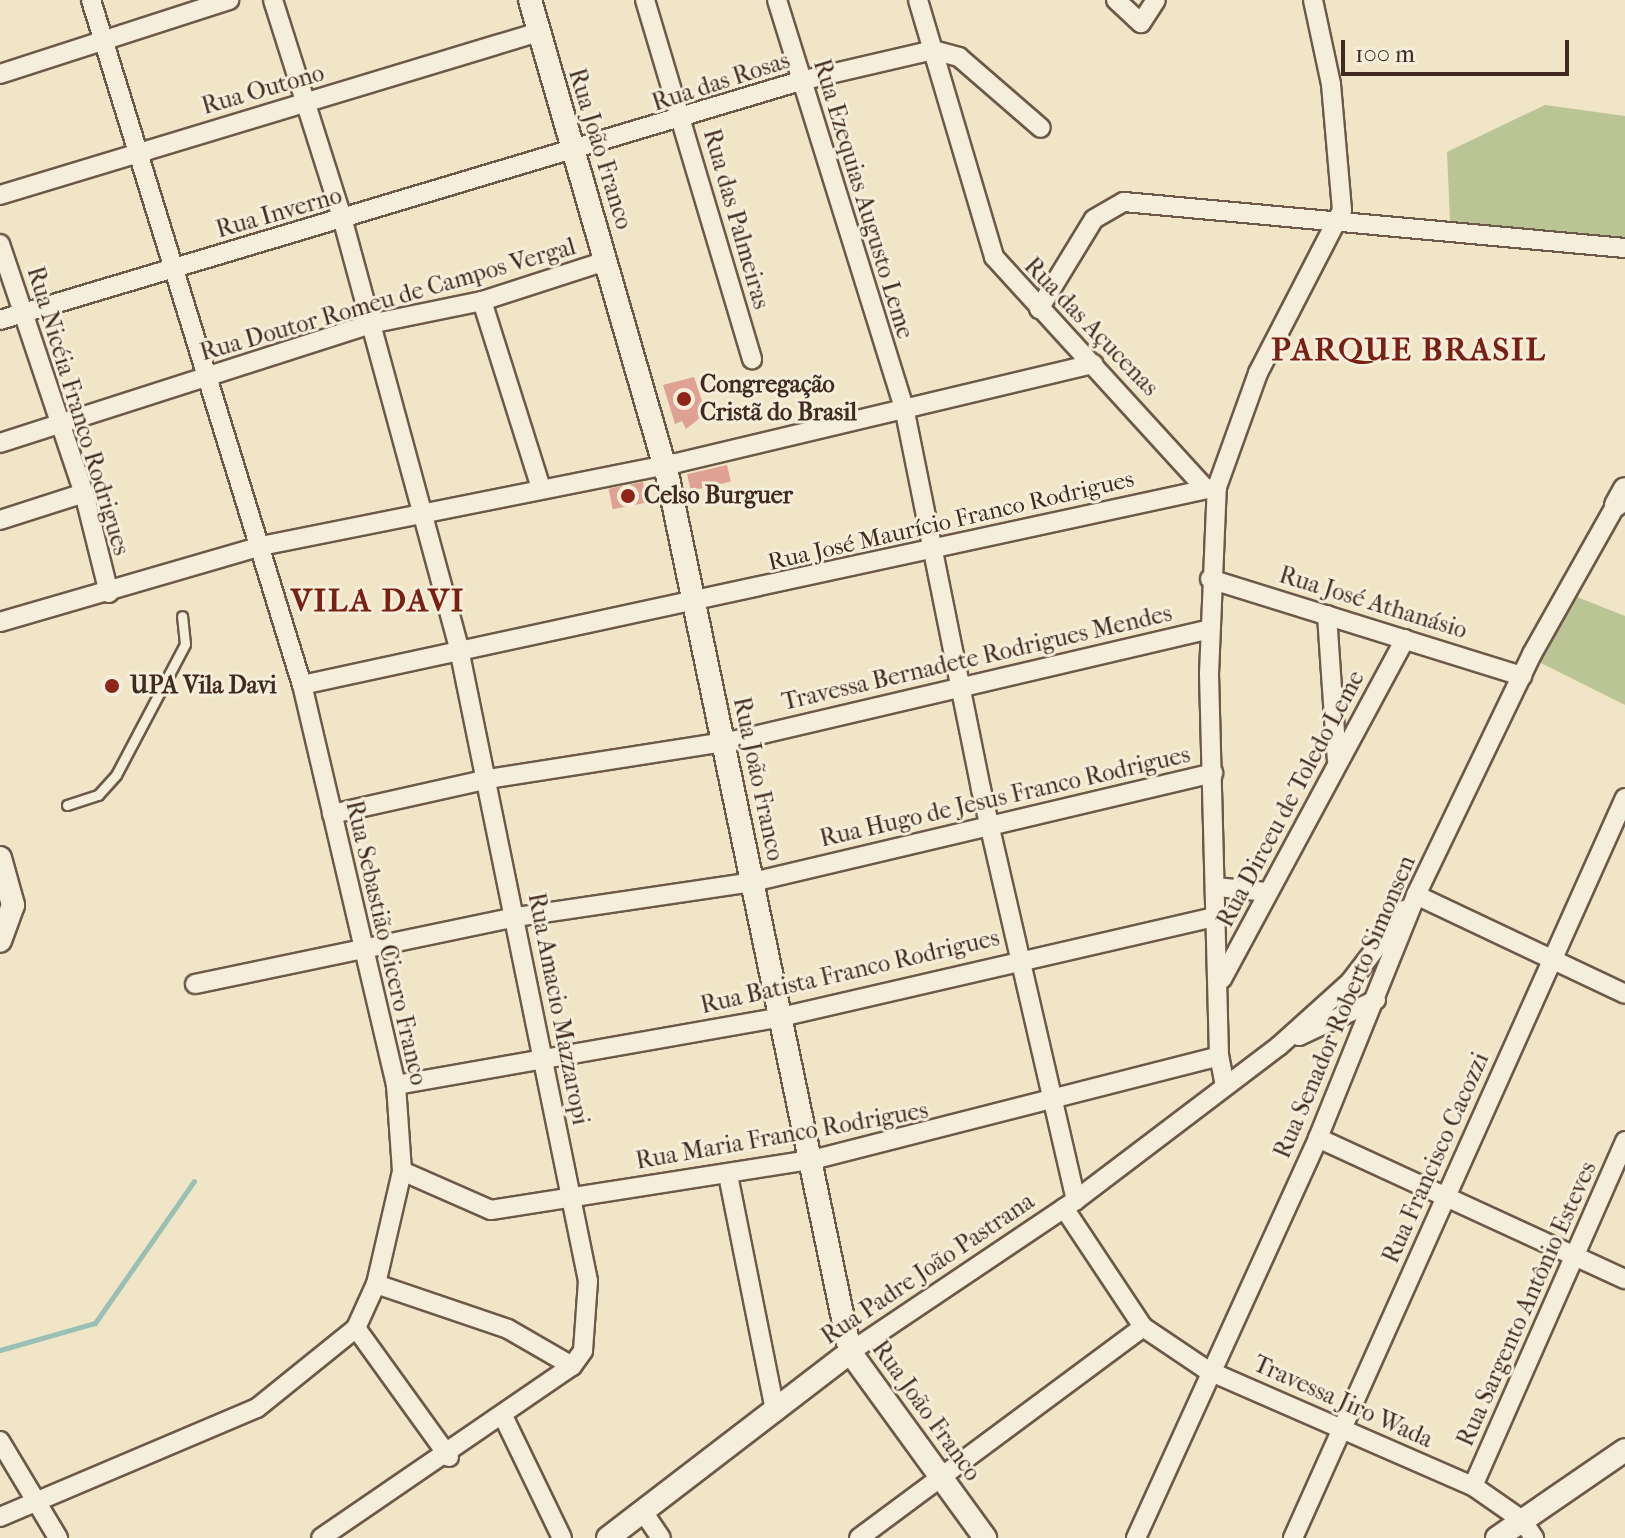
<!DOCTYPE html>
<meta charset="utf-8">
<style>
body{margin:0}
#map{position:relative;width:1625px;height:1538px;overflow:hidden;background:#f0e5c6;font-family:"IM FELL French Canon",serif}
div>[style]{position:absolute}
.green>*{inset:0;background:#bbc494}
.stream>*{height:5px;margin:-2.5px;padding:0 2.5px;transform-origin:2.5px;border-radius:2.5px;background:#9abfb5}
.building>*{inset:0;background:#dea194;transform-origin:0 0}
.roads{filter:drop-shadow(2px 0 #6d594a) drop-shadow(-2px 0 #6d594a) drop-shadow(0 2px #6d594a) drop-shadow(0 -2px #6d594a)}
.service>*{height:9px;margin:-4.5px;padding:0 4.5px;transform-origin:4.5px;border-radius:4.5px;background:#f5eeda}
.minor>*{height:18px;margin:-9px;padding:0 9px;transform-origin:9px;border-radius:9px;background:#f5eeda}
.tertiary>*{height:22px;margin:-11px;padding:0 11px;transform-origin:11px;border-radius:11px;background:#f5eeda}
.dots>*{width:22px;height:22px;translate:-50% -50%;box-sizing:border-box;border:4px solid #f5eeda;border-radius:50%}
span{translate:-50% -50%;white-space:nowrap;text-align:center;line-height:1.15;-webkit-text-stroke:6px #f5eeda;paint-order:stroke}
.street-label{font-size:24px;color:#412a20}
.poi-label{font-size:24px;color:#412a20;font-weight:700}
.left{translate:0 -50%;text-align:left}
.district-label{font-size:32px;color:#7a1f14;font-weight:700;letter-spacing:2px}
.scale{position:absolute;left:1341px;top:40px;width:228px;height:36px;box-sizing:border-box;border:4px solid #412a20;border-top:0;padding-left:10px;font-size:24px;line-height:28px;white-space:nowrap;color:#412a20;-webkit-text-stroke:6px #f5eeda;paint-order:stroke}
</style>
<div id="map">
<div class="green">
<i style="clip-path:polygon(1545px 105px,1625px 116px,1625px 237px,1450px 221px,1447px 152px)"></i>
<i style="clip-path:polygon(1577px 597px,1625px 616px,1625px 705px,1539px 662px)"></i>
</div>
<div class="stream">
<i style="left:0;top:1350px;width:99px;rotate:-15.9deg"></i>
<i style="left:95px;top:1323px;width:173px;rotate:-55.1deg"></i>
</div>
<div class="building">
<i style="clip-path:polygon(694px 377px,706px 413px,686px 429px,682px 421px,675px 424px,663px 385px)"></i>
<i style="left:727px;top:465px;width:17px;height:41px;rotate:77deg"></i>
<i style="left:643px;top:482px;width:21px;height:35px;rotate:79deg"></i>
</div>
<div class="roads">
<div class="service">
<i style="left:67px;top:805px;width:33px;rotate:-18deg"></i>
<i style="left:98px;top:795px;width:27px;rotate:-48deg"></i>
<i style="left:116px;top:775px;width:148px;rotate:-62.2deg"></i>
<i style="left:185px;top:644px;width:28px;rotate:-96deg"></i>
</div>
<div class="minor">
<i style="left:273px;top:0;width:232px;rotate:72.4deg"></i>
<i style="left:343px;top:221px;width:443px;rotate:74.8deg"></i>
<i style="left:459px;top:649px;width:645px;rotate:78.46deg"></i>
<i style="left:588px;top:1281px;width:70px;rotate:94.1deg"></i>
<i style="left:583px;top:1351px;width:19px;rotate:126deg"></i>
<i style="left:572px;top:1366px;width:304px;rotate:145.6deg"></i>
<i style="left:645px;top:0;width:375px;rotate:73.4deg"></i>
<i style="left:777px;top:0;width:431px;rotate:72.7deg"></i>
<i style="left:905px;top:412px;width:385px;rotate:78.6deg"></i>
<i style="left:981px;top:789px;width:422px;rotate:77deg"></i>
<i style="left:918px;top:0;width:268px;rotate:73.5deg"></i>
<i style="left:994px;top:257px;width:313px;rotate:47.6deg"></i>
<i style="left:1116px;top:0;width:34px;rotate:43deg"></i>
<i style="left:1141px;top:23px;width:27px;rotate:-57deg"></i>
<i style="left:0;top:74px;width:241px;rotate:-17.9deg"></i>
<i style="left:0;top:195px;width:563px;rotate:-16.83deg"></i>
<i style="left:0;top:244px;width:263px;rotate:71.4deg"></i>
<i style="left:84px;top:493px;width:103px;rotate:76deg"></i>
<i style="left:482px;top:301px;width:196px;rotate:72.5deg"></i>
<i style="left:1039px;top:309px;width:105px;rotate:-58.6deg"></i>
<i style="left:1094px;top:219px;width:34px;rotate:-30deg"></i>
<i style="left:1124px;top:202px;width:503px;rotate:5.25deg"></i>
<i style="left:0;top:320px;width:835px;rotate:-16.63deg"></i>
<i style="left:800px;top:81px;width:137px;rotate:-13.1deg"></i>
<i style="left:933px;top:50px;width:27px;rotate:15deg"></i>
<i style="left:959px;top:57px;width:108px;rotate:40.9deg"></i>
<i style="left:0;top:443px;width:389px;rotate:-17.8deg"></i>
<i style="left:370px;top:324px;width:114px;rotate:-11.6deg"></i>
<i style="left:482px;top:301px;width:130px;rotate:-17.9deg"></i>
<i style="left:0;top:520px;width:88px;rotate:-17.8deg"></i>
<i style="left:1210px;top:579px;width:327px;rotate:17.3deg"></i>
<i style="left:1327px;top:615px;width:145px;rotate:86.1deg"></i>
<i style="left:0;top:622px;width:272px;rotate:-16.2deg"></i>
<i style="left:261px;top:546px;width:424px;rotate:-11.3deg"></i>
<i style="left:677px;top:463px;width:428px;rotate:-13.4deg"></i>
<i style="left:302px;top:685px;width:936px;rotate:-12.21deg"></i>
<i style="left:332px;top:814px;width:160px;rotate:-12.6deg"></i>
<i style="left:488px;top:779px;width:252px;rotate:-8.9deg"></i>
<i style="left:737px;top:740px;width:485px;rotate:-13.2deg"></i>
<i style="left:1217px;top:887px;width:50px;rotate:5.7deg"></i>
<i style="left:1416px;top:895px;width:231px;rotate:25.3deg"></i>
<i style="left:1222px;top:979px;width:386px;rotate:-61.7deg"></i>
<i style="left:195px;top:984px;width:328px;rotate:-11.8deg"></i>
<i style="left:516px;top:917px;width:240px;rotate:-8.4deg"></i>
<i style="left:753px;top:882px;width:473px;rotate:-13.3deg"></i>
<i style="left:1299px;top:1036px;width:85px;rotate:-25.1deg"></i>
<i style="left:396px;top:1085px;width:391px;rotate:-10deg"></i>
<i style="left:781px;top:1017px;width:449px;rotate:-13deg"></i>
<i style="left:1225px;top:1086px;width:31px;rotate:-101deg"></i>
<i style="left:1219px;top:1056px;width:382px;rotate:-91.5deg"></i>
<i style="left:1209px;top:674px;width:187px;rotate:-87.6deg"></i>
<i style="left:1217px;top:487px;width:121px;rotate:-70.2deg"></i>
<i style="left:1258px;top:373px;width:183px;rotate:-62.7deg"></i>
<i style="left:1342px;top:210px;width:126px;rotate:-95deg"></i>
<i style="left:1331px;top:84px;width:86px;rotate:-102.1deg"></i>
<i style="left:1318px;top:1138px;width:338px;rotate:24.7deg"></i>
<i style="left:402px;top:1171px;width:97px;rotate:23.7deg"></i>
<i style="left:491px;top:1210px;width:325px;rotate:-8.9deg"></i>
<i style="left:812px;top:1160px;width:420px;rotate:-14.3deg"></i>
<i style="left:728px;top:1175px;width:241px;rotate:78.7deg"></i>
<i style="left:1064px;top:1208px;width:143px;rotate:56.4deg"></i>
<i style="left:1143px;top:1327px;width:77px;rotate:33.9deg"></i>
<i style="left:1207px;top:1370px;width:290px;rotate:23.6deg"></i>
<i style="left:1473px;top:1486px;width:60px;rotate:34.8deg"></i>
<i style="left:1522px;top:1520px;width:22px;rotate:56deg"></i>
<i style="left:376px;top:1284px;width:139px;rotate:18.8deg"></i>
<i style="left:508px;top:1329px;width:74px;rotate:30deg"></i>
<i style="left:356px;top:1328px;width:159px;rotate:54.2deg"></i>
<i style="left:850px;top:1352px;width:272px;rotate:-33.9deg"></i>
<i style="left:1076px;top:1200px;width:255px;rotate:-37.2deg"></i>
<i style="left:1279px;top:1046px;width:96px;rotate:-42deg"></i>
<i style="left:1350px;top:982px;width:91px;rotate:-52.6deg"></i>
<i style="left:504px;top:1418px;width:133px;rotate:64.2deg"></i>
<i style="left:0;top:1441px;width:113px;rotate:59.1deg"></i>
<i style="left:1473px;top:1486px;width:377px;rotate:-66.2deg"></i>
<i style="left:644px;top:1513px;width:30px;rotate:56deg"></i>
<i style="left:0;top:1517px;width:279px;rotate:-23deg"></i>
<i style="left:257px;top:1408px;width:127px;rotate:-38.9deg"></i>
<i style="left:356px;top:1328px;width:48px;rotate:-65.6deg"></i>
<i style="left:376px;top:1284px;width:116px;rotate:-77deg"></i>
<i style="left:402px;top:1171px;width:86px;rotate:-94deg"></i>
<i style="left:396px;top:1085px;width:411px;rotate:-103.2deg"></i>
<i style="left:302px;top:685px;width:717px;rotate:-107.12deg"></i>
<i style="left:859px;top:1538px;width:354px;rotate:-36.6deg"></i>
<i style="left:1136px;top:1538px;width:439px;rotate:-65.5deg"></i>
<i style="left:1318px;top:1138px;width:262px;rotate:-68deg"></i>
<i style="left:1416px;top:895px;width:267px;rotate:-64.3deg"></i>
<i style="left:1532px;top:654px;width:171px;rotate:-60.6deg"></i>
<i style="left:1616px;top:505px;width:9px;rotate:-13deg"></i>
<i style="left:1293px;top:1538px;width:811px;rotate:-65.84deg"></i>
</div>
<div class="tertiary">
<i style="left:530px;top:0;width:498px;rotate:73.9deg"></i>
<i style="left:668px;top:478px;width:893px;rotate:78.24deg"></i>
<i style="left:850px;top:1352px;width:230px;rotate:54deg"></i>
<i style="left:1616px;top:505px;width:18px;rotate:-61deg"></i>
<i style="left:0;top:858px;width:49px;rotate:74.5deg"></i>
<i style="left:13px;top:905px;width:38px;rotate:110deg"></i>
<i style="left:608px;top:1538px;width:305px;rotate:-37.5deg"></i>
<i style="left:1497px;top:1538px;width:155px;rotate:-34.5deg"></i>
</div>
</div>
<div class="dots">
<i style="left:684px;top:399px;background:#8f2418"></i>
<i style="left:628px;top:496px;background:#8f2418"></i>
<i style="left:112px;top:686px;background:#8f2418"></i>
</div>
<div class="street-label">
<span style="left:721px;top:82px;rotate:-18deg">Rua das Rosas</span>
<span style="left:263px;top:90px;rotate:-16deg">Rua Outono</span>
<span style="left:600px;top:149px;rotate:73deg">Rua João Franco</span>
<span style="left:863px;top:199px;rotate:73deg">Rua Ezequias Augusto Leme</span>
<span style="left:279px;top:213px;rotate:-16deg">Rua Inverno</span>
<span style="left:736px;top:219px;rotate:74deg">Rua das Palmeiras</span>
<span style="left:388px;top:300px;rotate:-16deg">Rua Doutor Romeu de Campos Vergal</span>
<span style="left:1091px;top:327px;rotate:46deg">Rua das Açucenas</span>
<span style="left:78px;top:411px;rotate:73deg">Rua Nicéia Franco Rodrigues</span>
<span style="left:951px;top:521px;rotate:-13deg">Rua José Maurício Franco Rodrigues</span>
<span style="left:1373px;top:603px;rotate:17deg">Rua José Athanásio</span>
<span style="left:977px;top:658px;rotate:-13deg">Travessa Bernadete Rodrigues Mendes</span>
<span style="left:758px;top:779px;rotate:78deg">Rua João Franco</span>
<span style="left:1005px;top:797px;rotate:-13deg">Rua Hugo de Jesus Franco Rodrigues</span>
<span style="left:1291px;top:799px;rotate:-62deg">Rua Dirceu de Toledo Leme</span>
<span style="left:386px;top:943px;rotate:77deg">Rua Sebastião Cicero Franco</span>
<span style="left:850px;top:972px;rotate:-13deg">Rua Batista Franco Rodrigues</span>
<span style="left:1345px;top:1007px;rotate:-67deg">Rua Senador Roberto Simonsen</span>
<span style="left:558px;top:1009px;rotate:79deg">Rua Amacio Mazzaropi</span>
<span style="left:782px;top:1136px;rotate:-10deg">Rua Maria Franco Rodrigues</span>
<span style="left:1436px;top:1158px;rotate:-66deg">Rua Francisco Cacozzi</span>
<span style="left:928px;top:1269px;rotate:-34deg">Rua Padre João Pastrana</span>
<span style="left:1527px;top:1304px;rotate:-66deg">Rua Sargento Antônio Esteves</span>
<span style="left:1343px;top:1402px;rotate:24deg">Travessa Jiro Wada</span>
<span style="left:926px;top:1411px;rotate:54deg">Rua João Franco</span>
</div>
<div class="poi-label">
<span class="left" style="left:700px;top:399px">Congregação<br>Cristã do Brasil</span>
<span class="left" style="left:644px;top:496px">Celso Burguer</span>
<span class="left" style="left:130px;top:686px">UPA Vila Davi</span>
</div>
<div class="district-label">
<span style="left:1409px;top:350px">PARQUE BRASIL</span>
<span style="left:378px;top:601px">VILA DAVI</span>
</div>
<div class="scale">100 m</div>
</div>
